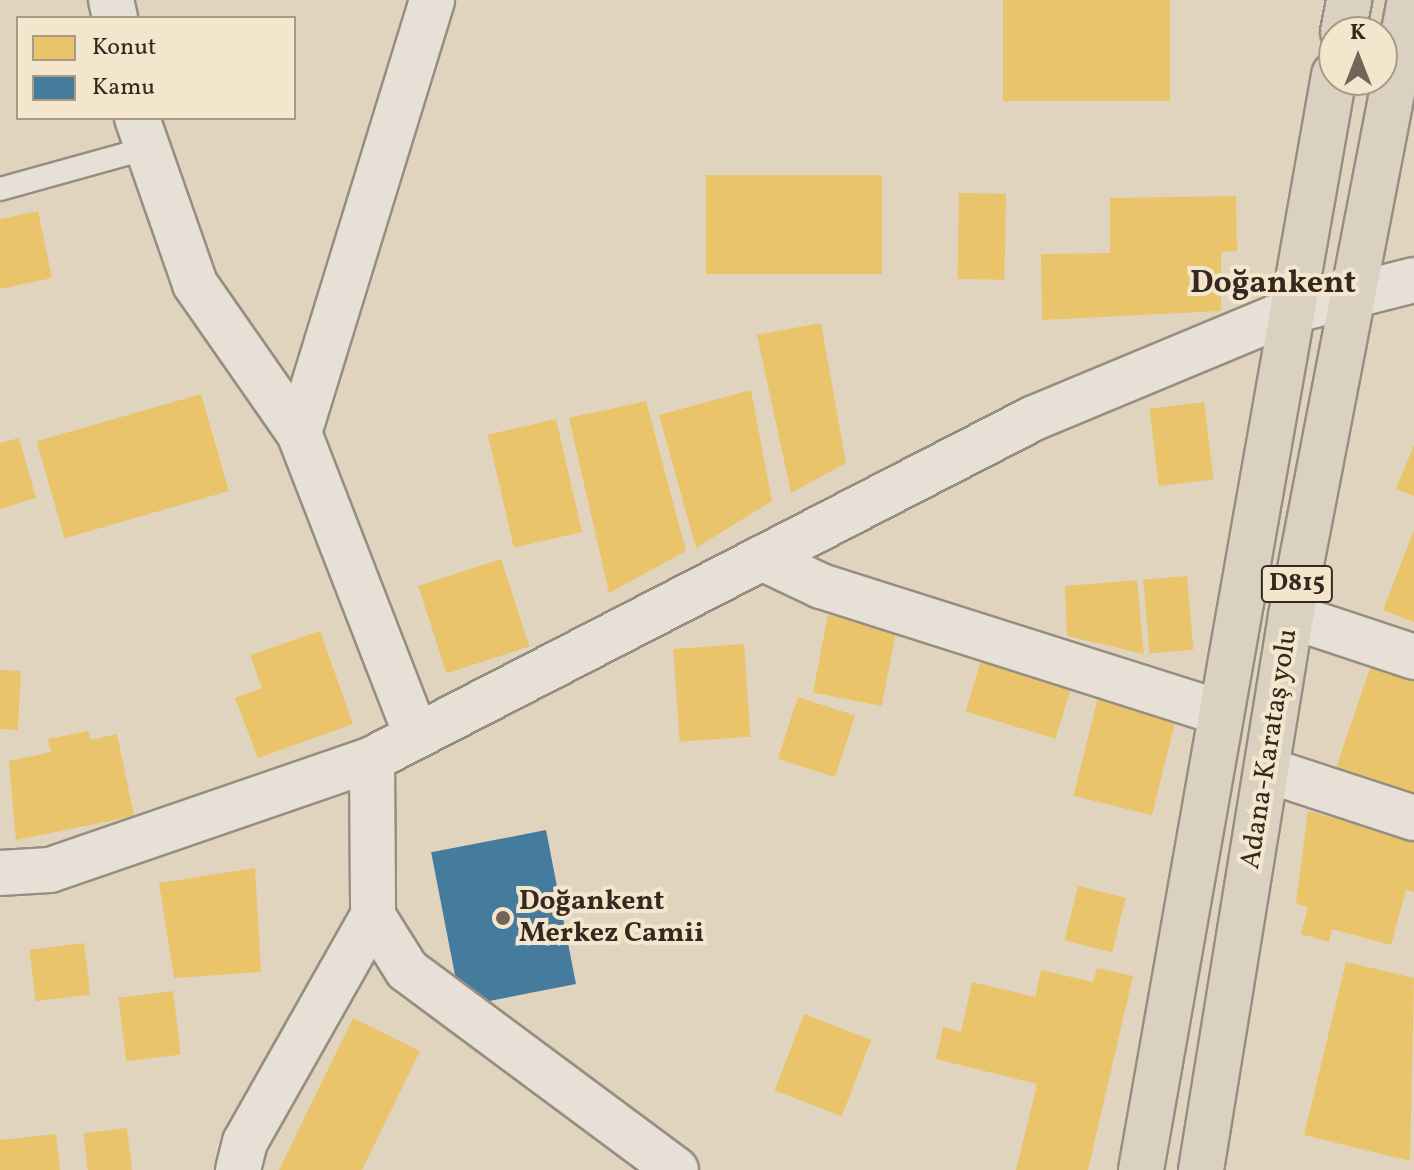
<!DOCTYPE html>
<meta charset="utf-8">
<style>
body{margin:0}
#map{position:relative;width:1414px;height:1170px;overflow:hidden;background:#e1d4bf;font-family:Vollkorn,serif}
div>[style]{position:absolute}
.homes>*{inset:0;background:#e9c46a;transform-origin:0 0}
.public>*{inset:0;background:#457b9d;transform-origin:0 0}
.roads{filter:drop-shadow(2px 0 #978e81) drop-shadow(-2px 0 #978e81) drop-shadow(0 2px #978e81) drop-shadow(0 -2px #978e81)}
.lane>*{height:22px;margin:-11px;padding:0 11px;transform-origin:11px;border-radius:11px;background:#e6e0d6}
.street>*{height:44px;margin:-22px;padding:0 22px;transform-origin:22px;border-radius:22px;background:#e6e0d6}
.primary>*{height:44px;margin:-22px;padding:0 22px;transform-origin:22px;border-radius:22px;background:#dad1c1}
.dots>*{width:22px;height:22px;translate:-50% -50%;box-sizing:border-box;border:4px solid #f4e6cd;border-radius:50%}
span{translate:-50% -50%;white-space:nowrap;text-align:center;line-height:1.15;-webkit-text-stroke:8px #f4e6cd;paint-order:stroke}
.shield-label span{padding:2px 6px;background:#f4e6cd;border:2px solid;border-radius:6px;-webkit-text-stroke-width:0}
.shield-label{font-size:26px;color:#36271f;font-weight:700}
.street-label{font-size:28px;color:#36271f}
.poi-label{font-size:28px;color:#36271f;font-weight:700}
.left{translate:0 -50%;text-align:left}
.quarter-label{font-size:32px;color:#36271f;font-weight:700}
.legend{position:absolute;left:16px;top:16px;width:280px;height:104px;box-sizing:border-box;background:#f4e6cd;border:2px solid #a89a87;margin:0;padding:10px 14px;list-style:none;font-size:24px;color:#36271f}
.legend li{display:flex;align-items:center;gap:16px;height:40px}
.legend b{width:40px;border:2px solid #a89a87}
.north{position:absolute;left:1318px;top:16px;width:80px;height:80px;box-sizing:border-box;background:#f4e6cd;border:2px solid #a89a87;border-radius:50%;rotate:0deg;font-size:22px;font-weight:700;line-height:32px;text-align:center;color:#36271f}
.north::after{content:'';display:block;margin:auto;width:28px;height:36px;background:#726457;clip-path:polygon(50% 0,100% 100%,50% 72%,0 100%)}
</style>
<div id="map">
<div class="homes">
<i style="left:1003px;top:0;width:167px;height:101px"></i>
<i style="left:882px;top:175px;width:99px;height:176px;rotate:90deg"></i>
<i style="left:959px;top:193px;width:47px;height:86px;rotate:1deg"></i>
<i style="clip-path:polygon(1236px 196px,1237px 251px,1221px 252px,1221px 311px,1042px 320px,1041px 254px,1110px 253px,1110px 198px)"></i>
<i style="clip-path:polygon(38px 211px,52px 278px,0 289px,0 219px)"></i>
<i style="clip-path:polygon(821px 323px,846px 463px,791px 493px,757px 335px)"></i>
<i style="clip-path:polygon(751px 390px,772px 501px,696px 548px,659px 415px)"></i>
<i style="left:201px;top:394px;width:101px;height:171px;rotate:74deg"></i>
<i style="clip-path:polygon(646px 401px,686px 551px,609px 593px,569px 418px)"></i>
<i style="left:1204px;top:402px;width:78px;height:55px;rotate:83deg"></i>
<i style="left:556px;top:419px;width:116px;height:70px;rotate:77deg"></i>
<i style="clip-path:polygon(19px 438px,36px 498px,0 509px,0 443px)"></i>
<i style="clip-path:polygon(1414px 445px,1414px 496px,1396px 489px)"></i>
<i style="clip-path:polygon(1414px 530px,1414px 622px,1383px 610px)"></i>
<i style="left:501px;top:559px;width:92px;height:87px;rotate:72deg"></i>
<i style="left:1187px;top:576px;width:74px;height:44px;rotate:85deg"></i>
<i style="clip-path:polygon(1137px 580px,1144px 654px,1067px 636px,1065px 586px)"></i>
<i style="left:828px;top:615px;width:70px;height:79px;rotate:11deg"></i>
<i style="clip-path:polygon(320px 631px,353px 724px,258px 758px,235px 698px,262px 688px,250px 655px)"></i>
<i style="left:744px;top:644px;width:93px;height:71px;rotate:86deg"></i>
<i style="left:984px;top:651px;width:94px;height:63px;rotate:17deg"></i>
<i style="clip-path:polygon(1373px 659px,1414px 673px,1414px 798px,1335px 771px)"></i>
<i style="left:0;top:670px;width:21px;height:59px;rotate:3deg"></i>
<i style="left:1100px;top:689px;width:81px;height:110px;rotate:14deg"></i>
<i style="left:798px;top:697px;width:60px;height:65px;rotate:18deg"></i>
<i style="clip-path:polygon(88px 731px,91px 740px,117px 734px,134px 816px,16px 840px,9px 761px,51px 752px,48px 739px)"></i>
<i style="clip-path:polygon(1308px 811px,1414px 840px,1414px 892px,1406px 890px,1391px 945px,1332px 929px,1329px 942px,1301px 934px,1308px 907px,1296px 904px)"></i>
<i style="clip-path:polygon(255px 868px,261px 972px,174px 978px,159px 883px)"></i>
<i style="left:1078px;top:886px;width:49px;height:56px;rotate:14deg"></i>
<i style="left:84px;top:943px;width:52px;height:55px;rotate:83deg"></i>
<i style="clip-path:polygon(1346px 962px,1414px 978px,1410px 1161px,1304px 1135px)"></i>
<i style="clip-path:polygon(1097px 968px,1133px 976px,1088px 1170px,1016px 1170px,1037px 1084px,936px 1059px,943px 1027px,961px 1032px,972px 982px,1035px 997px,1041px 970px,1093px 982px)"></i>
<i style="left:173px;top:991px;width:64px;height:55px;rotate:83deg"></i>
<i style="left:804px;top:1014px;width:72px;height:82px;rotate:21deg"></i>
<i style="clip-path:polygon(353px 1018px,420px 1051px,362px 1170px,279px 1170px)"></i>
<i style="left:127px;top:1128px;width:42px;height:44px;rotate:83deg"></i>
<i style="clip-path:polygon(56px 1134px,60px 1170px,0 1170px,0 1140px)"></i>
</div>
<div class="public">
<i style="left:546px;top:830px;width:157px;height:117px;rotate:79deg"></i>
</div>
<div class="roads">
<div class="lane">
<i style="left:0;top:189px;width:149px;rotate:-15.5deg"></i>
</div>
<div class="street">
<i style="left:111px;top:0;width:18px;rotate:77deg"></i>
<i style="left:137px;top:118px;width:176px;rotate:70.7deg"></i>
<i style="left:195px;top:284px;width:182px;rotate:55.1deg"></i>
<i style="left:299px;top:433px;width:323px;rotate:68.8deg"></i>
<i style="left:299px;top:433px;width:453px;rotate:-72.9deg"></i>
<i style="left:762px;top:558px;width:65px;rotate:25.4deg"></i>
<i style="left:821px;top:586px;width:417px;rotate:17.6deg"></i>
<i style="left:1291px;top:616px;width:130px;rotate:18.4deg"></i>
<i style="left:372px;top:759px;width:157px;rotate:89.6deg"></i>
<i style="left:373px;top:916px;width:64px;rotate:57.8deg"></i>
<i style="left:407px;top:970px;width:335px;rotate:36.6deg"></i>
<i style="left:1267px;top:770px;width:155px;rotate:18.1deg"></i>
<i style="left:0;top:873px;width:50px;rotate:-3.4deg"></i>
<i style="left:50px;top:870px;width:341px;rotate:-19deg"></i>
<i style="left:372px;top:759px;width:745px;rotate:-27.25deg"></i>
<i style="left:1034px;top:418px;width:278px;rotate:-22.6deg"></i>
<i style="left:1291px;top:311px;width:127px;rotate:-14.1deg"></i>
<i style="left:238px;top:1170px;width:29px;rotate:-76deg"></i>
<i style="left:245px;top:1142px;width:260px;rotate:-60.5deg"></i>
</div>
<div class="primary">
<i style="left:1343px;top:32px;width:33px;rotate:-79deg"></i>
<i style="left:1141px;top:1170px;width:1112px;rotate:-80deg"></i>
<i style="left:1201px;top:1170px;width:561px;rotate:-80.77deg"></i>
<i style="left:1291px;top:616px;width:627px;rotate:-79.07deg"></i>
</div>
</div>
<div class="dots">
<i style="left:503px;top:918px;background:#726457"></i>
</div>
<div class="shield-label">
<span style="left:1297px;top:584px">D815</span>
</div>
<div class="street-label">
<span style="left:1270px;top:749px;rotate:-81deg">Adana-Karataş yolu</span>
</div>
<div class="poi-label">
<span class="left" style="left:519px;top:918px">Doğankent<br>Merkez Camii</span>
</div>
<div class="quarter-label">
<span style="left:1273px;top:284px">Doğankent</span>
</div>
<ul class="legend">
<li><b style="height:22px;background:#e9c46a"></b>Konut</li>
<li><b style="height:22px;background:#457b9d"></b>Kamu</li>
</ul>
<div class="north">K</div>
</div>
